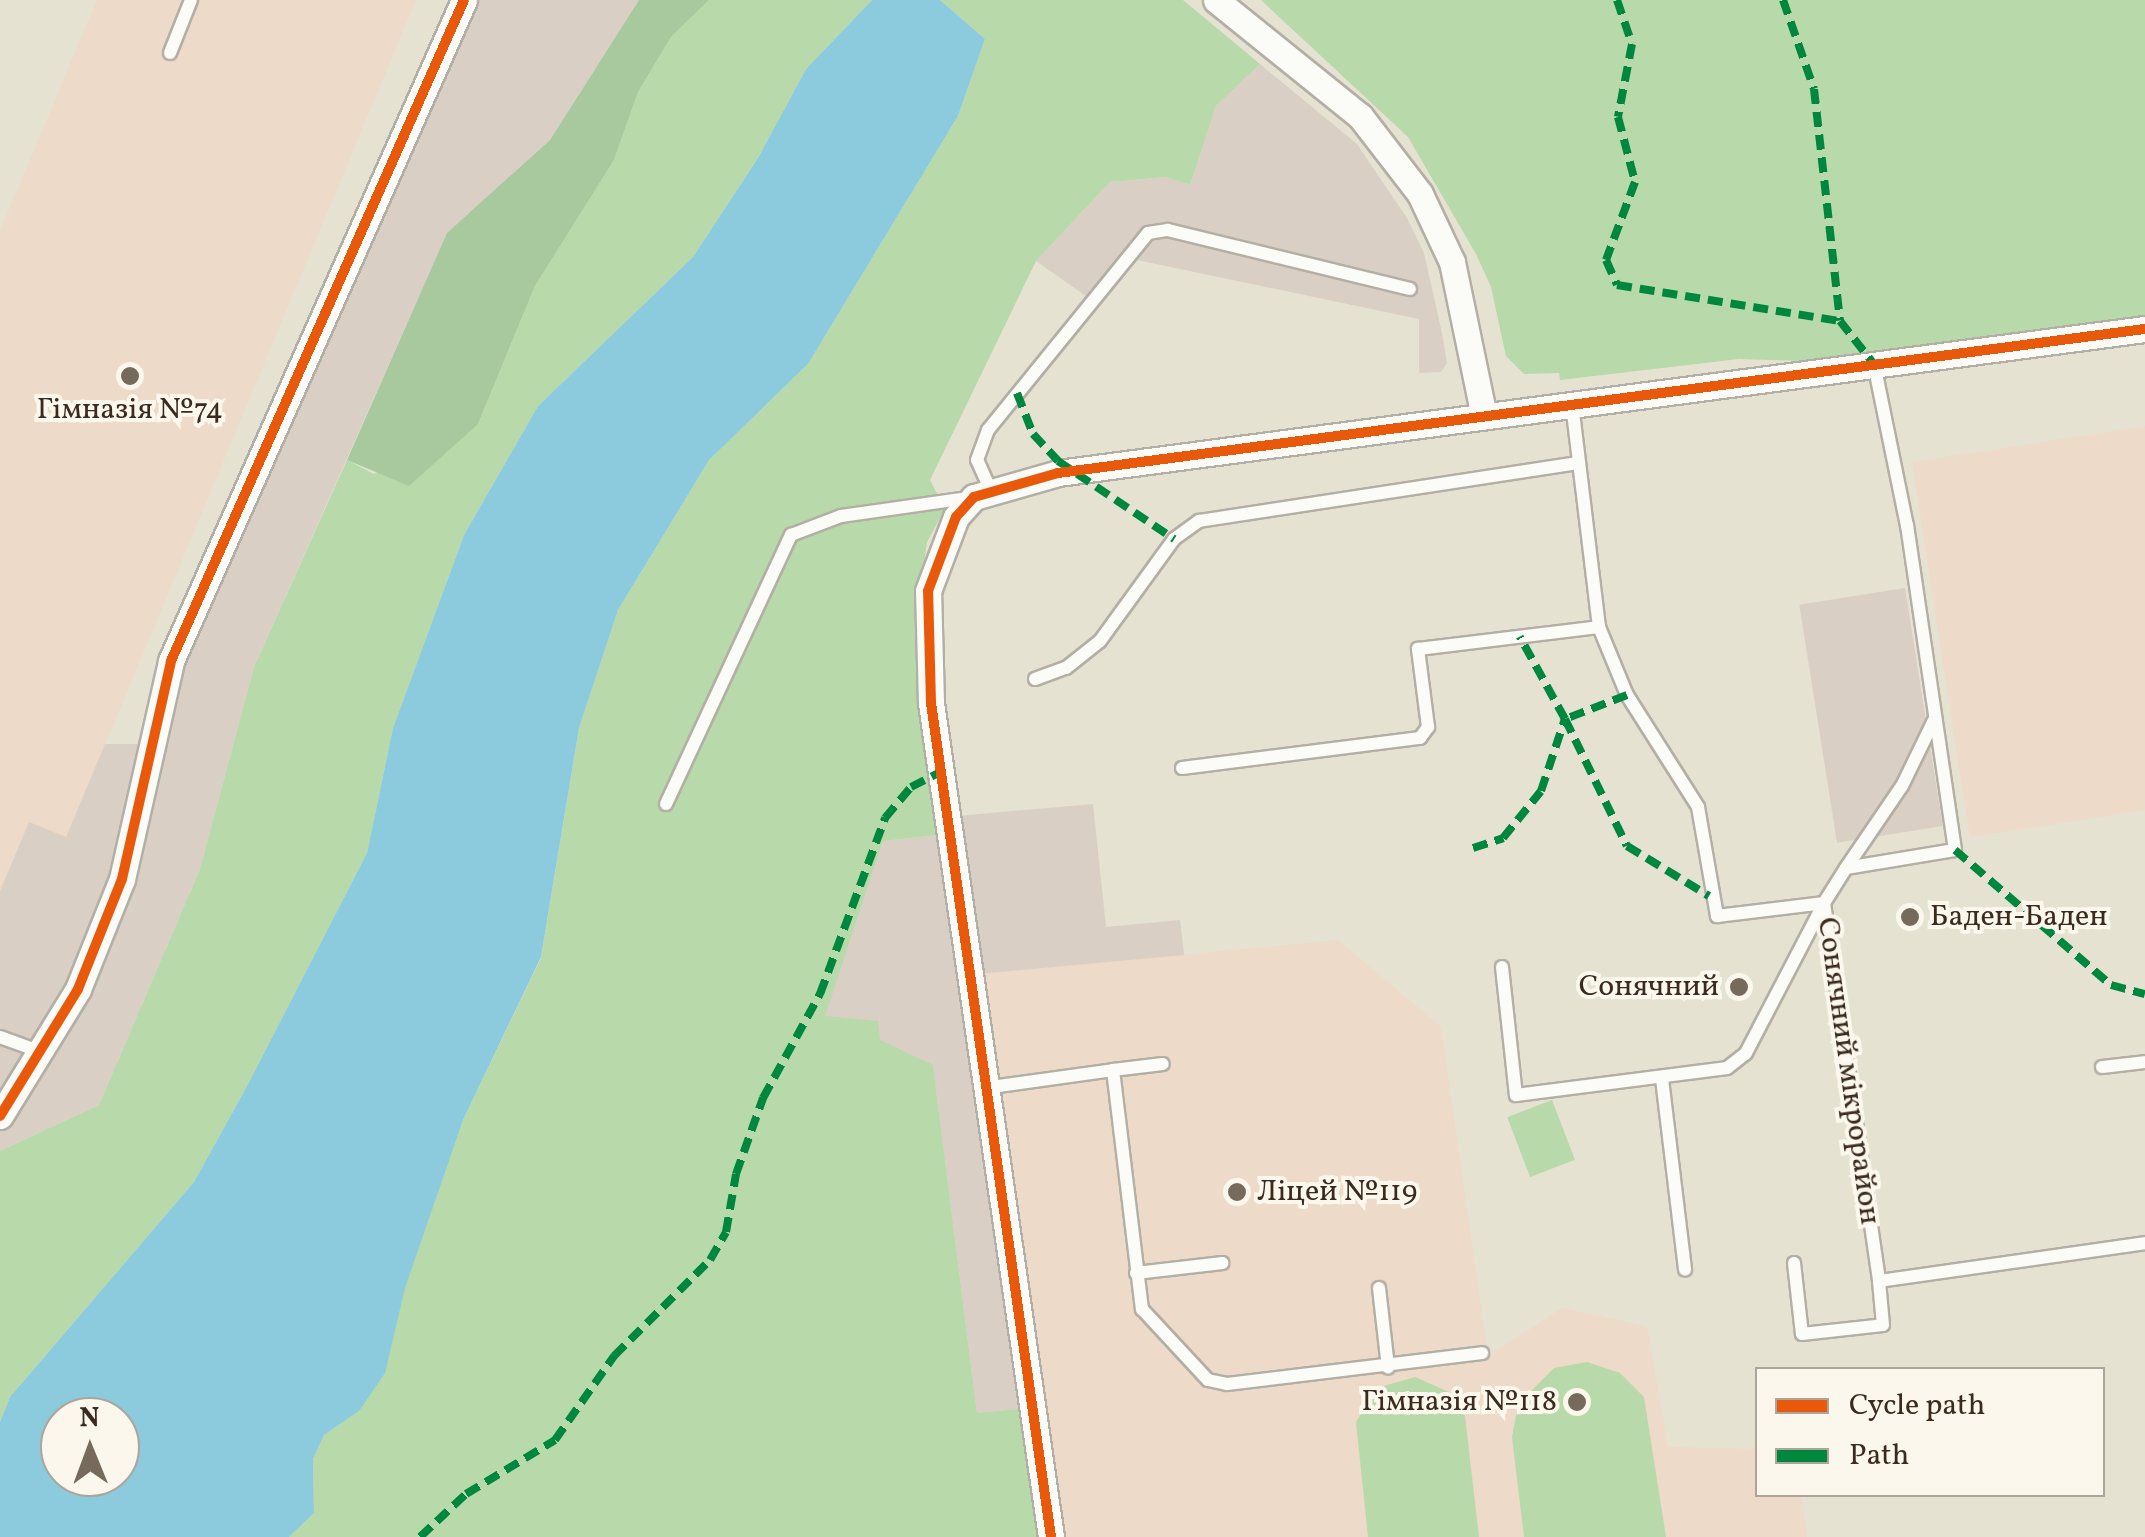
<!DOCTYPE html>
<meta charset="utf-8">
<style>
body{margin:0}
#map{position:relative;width:2145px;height:1537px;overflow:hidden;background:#e5e2d2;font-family:Vollkorn,serif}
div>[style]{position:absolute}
.built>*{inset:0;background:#eddac8}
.industrial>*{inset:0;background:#d9cfc5;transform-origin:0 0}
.green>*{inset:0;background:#b8d9a9;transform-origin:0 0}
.forest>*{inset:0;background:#a8c99e}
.water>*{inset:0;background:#8bcbdd}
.roads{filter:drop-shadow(2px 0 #b3afa4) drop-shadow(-2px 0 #b3afa4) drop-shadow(0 2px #b3afa4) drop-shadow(0 -2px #b3afa4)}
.service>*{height:12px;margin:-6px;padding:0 6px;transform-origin:6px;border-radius:6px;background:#fbfbf8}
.minor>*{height:25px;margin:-12.5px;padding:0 12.5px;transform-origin:12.5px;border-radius:12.5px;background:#fbfbf8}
.quiet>*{height:8px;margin-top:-4px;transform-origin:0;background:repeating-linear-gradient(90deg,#00873e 0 15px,transparent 0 23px)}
.cycleway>*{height:10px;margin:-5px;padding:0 5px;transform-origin:5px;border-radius:5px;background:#e8590c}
.dots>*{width:28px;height:28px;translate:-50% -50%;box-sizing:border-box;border:5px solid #fbf7ec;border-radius:50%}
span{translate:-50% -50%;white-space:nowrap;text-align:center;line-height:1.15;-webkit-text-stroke:8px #fbf7ec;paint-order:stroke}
.poi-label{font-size:30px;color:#3b2a1e}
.left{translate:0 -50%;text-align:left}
.right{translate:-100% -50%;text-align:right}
.street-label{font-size:30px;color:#3b2a1e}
.legend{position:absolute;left:1755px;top:1367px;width:350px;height:130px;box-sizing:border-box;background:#fbf7ec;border:2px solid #aea59a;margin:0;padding:12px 18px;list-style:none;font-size:30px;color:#3b2a1e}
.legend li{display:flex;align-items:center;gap:20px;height:50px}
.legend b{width:50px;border:2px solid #aea59a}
.north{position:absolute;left:40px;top:1397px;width:100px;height:100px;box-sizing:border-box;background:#fbf7ec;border:2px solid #aea59a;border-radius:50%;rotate:359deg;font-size:28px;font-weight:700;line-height:40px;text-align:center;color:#3b2a1e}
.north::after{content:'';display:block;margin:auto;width:35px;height:45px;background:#766a5d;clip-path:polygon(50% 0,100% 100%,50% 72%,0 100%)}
</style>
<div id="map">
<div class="built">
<i style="clip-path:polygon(97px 0,416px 0,66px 838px,29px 822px,0 891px,0 231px)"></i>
<i style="clip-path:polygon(2145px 426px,2145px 810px,1970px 837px,1912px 462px)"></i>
<i style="clip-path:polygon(1338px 940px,1441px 1027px,1488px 1356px,1562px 1308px,1647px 1326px,1668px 1447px,1757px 1449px,1758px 1494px,1801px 1495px,1807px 1537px,1060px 1537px,978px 974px)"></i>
</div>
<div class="industrial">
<i style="clip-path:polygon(464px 0,639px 0,550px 140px,447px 234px,254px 667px,200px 869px,99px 1105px,0 1151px,0 891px,29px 822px,66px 837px,105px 744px,150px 744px,171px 661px)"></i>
<i style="clip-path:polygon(1260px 64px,1357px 144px,1407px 218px,1424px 253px,1442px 333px,1447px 363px,1441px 372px,1419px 373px,1419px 319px,1137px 260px,1100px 306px,1036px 261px,1110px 182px,1167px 177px,1190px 185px,1216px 106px)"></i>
<i style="left:1905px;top:588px;width:241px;height:107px;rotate:81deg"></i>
<i style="clip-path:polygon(1093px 804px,1106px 927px,1180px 920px,1184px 955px,978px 974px,957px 816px)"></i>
<i style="clip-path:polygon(938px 835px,1018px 1409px,977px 1413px,933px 1066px,824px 1017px,883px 841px)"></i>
</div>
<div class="green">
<i style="clip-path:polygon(709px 0,872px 0,806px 69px,758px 158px,693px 257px,538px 406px,464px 535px,393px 728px,367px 853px,246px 1088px,194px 1182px,10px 1397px,0 1422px,0 1151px,99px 1105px,200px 869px,254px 667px,347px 460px,374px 474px,478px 424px,535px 286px,614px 160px,638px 92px,671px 37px)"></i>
<i style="clip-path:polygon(940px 0,1183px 0,1260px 64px,1216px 106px,1190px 185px,1166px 177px,1110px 182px,1036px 261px,930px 480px,945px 509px,927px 542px,915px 633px,938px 835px,883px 841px,825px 1016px,878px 1021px,880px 1040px,933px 1065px,977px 1413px,1018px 1409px,1040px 1537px,289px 1537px,314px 1513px,313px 1459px,324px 1435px,359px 1411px,463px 1120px,541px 958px,579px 728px,618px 610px,709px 460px,808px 364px,958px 116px,985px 39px)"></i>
<i style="clip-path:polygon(1261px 0,2145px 0,2145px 317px,1806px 361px,1739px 359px,1560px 380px,1559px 373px,1524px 374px,1506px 356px,1491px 287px,1476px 254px,1408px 137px)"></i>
<i style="left:1552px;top:1100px;width:64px;height:48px;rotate:69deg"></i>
<i style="clip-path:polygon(1587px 1362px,1620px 1373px,1644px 1397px,1666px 1537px,1524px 1537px,1512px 1437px,1518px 1404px,1554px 1368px)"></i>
<i style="clip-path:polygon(1415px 1377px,1451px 1393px,1465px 1416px,1479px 1537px,1368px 1537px,1356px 1422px,1377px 1388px)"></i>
</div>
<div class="forest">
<i style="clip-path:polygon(639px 0,709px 0,671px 37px,638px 92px,614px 160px,535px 286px,478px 424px,409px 486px,347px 460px,447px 233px,550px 140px)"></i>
</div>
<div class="water">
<i style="clip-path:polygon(evenodd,872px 0,940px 0,985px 39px,958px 116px,808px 364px,709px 460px,618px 610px,579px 728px,541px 957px,463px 1120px,405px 1288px,385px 1373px,359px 1411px,324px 1435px,313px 1459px,314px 1513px,289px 1537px,0 1537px,0 1422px,10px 1397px,194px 1182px,246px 1088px,367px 853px,393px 728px,464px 535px,538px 406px,693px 257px,758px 158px,806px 69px,872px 0,60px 1417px,120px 1417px,120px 1477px,60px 1477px,60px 1417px)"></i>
</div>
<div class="roads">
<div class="service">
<i style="left:170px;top:53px;width:57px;rotate:-68.4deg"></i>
<i style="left:991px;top:491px;width:34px;rotate:-114deg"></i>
<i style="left:977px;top:460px;width:32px;rotate:-70deg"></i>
<i style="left:988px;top:430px;width:254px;rotate:-50.9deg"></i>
<i style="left:1148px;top:233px;width:20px;rotate:-9deg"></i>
<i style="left:1168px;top:230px;width:249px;rotate:13.7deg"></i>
<i style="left:1599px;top:627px;width:74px;rotate:67.6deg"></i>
<i style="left:1627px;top:695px;width:133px;rotate:57.6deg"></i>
<i style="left:1698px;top:807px;width:111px;rotate:80.1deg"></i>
<i style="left:1717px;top:916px;width:108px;rotate:-6.9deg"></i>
<i style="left:1824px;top:903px;width:41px;rotate:-57.8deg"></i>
<i style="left:1846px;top:868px;width:110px;rotate:-9.4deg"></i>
<i style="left:1955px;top:850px;width:328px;rotate:-98.4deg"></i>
<i style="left:1907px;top:526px;width:165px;rotate:-101.5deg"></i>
<i style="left:1035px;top:679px;width:33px;rotate:-20deg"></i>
<i style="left:1066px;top:668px;width:43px;rotate:-38.5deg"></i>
<i style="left:1100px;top:641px;width:126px;rotate:-54deg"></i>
<i style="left:1174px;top:539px;width:31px;rotate:-36deg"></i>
<i style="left:1199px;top:521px;width:384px;rotate:-8.7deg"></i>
<i style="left:1182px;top:768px;width:240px;rotate:-7.2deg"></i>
<i style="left:1420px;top:738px;width:14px;rotate:-54deg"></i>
<i style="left:1428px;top:727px;width:79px;rotate:-97.3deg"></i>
<i style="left:1418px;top:649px;width:182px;rotate:-6.9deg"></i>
<i style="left:1599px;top:627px;width:226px;rotate:-96.9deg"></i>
<i style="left:666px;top:804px;width:297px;rotate:-65.1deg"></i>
<i style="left:791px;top:535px;width:53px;rotate:-20.8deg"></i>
<i style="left:841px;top:516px;width:127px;rotate:-8.1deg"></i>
<i style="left:1846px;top:868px;width:99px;rotate:-55.7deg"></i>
<i style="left:1902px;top:786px;width:73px;rotate:-64.1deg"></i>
<i style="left:1502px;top:967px;width:129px;rotate:83.8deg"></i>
<i style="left:1516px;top:1095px;width:213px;rotate:-7.3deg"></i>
<i style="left:1727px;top:1068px;width:24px;rotate:-38deg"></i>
<i style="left:1746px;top:1053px;width:169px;rotate:-62.5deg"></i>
<i style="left:1824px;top:903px;width:382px;rotate:81.7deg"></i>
<i style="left:1879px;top:1281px;width:269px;rotate:-8.1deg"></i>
<i style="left:0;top:1037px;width:37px;rotate:20deg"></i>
<i style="left:2102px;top:1067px;width:43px;rotate:-6.6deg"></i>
<i style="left:1113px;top:1070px;width:50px;rotate:-6.8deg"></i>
<i style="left:1662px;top:1079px;width:192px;rotate:83.1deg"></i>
<i style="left:984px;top:1088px;width:130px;rotate:-7.9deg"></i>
<i style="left:1113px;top:1070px;width:241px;rotate:83.1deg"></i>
<i style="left:1142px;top:1309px;width:97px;rotate:47.1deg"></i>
<i style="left:1208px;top:1380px;width:19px;rotate:12deg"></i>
<i style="left:1227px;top:1384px;width:257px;rotate:-6.9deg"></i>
<i style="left:1794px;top:1263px;width:71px;rotate:83.6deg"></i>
<i style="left:1802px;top:1334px;width:81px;rotate:-6.3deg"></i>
<i style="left:1883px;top:1325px;width:44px;rotate:-95.2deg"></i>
<i style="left:1136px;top:1273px;width:87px;rotate:-6.6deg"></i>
<i style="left:1379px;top:1288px;width:80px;rotate:83.5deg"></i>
</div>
<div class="minor">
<i style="left:1216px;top:0;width:185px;rotate:38.9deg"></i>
<i style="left:1360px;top:116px;width:98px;rotate:52.4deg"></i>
<i style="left:1420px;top:194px;width:75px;rotate:64.8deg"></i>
<i style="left:1452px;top:262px;width:153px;rotate:78.3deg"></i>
<i style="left:0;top:1116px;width:149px;rotate:-58.4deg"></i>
<i style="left:78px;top:989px;width:118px;rotate:-68.2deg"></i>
<i style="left:122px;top:879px;width:223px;rotate:-77.3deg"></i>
<i style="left:171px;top:661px;width:723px;rotate:-66.09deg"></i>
<i style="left:1051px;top:1537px;width:843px;rotate:-98.19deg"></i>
<i style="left:931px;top:703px;width:112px;rotate:-91.5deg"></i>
<i style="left:928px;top:591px;width:79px;rotate:-69.3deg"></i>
<i style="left:956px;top:517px;width:27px;rotate:-48deg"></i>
<i style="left:974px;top:497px;width:87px;rotate:-15.9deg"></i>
<i style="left:1058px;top:473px;width:1096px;rotate:-7.55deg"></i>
</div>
</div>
<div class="quiet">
<i style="left:1617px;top:0;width:46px;rotate:71.2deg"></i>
<i style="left:1632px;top:44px;width:74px;rotate:100.9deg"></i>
<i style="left:1618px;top:117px;width:67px;rotate:75.3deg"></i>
<i style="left:1635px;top:182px;width:83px;rotate:110.4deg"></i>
<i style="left:1606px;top:260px;width:27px;rotate:66deg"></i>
<i style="left:1617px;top:285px;width:226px;rotate:9.2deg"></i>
<i style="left:1840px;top:321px;width:55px;rotate:51.7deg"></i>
<i style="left:1783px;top:0;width:94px;rotate:70.8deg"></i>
<i style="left:1814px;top:89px;width:233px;rotate:83.6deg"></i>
<i style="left:1017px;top:393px;width:44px;rotate:68.7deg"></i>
<i style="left:1033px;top:434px;width:37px;rotate:47deg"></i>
<i style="left:1058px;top:461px;width:140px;rotate:33.9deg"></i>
<i style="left:1627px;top:695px;width:66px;rotate:158.8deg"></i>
<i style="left:1565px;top:719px;width:141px;rotate:64deg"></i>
<i style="left:1627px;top:846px;width:96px;rotate:31.4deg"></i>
<i style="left:1473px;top:848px;width:32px;rotate:-18deg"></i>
<i style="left:1503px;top:838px;width:60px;rotate:-51deg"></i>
<i style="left:1541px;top:791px;width:76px;rotate:-71.6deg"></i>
<i style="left:1565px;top:719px;width:94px;rotate:-118.8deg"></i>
<i style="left:1955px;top:850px;width:206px;rotate:40.9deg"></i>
<i style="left:2111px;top:985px;width:35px;rotate:15deg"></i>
<i style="left:420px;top:1537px;width:63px;rotate:-43.1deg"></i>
<i style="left:466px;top:1494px;width:104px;rotate:-31.2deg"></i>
<i style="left:555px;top:1440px;width:103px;rotate:-54.9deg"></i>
<i style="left:614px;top:1356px;width:136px;rotate:-45deg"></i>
<i style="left:710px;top:1260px;width:32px;rotate:-60deg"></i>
<i style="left:726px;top:1232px;width:59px;rotate:-80.2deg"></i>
<i style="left:736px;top:1174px;width:81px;rotate:-70.4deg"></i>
<i style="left:763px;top:1098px;width:119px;rotate:-61.3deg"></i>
<i style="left:820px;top:994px;width:188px;rotate:-69.7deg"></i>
<i style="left:885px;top:818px;width:40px;rotate:-50deg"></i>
<i style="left:911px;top:787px;width:33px;rotate:-27deg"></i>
</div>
<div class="cycleway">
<i style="left:0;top:1116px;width:149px;rotate:-58.4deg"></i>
<i style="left:78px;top:989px;width:118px;rotate:-68.2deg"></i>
<i style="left:122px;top:879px;width:223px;rotate:-77.3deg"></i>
<i style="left:171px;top:661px;width:723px;rotate:-66.09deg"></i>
<i style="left:1051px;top:1537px;width:843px;rotate:-98.19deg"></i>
<i style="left:931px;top:703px;width:112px;rotate:-91.5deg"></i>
<i style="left:928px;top:591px;width:79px;rotate:-69.3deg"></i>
<i style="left:956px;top:517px;width:27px;rotate:-48deg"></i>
<i style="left:974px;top:497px;width:87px;rotate:-15.9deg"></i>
<i style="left:1058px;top:473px;width:1096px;rotate:-7.55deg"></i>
</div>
<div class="dots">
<i style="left:130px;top:376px;background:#766a5d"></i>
<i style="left:1910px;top:917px;background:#766a5d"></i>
<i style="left:1739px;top:987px;background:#766a5d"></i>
<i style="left:1237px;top:1192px;background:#766a5d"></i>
<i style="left:1577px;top:1402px;background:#766a5d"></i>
</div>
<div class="poi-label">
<span style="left:130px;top:410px">Гімназія №74</span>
<span class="left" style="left:1930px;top:917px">Баден-Баден</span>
<span class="right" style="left:1719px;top:987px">Сонячний</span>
<span class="left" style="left:1257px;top:1192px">Ліцей №119</span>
<span class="right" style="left:1557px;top:1402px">Гімназія №118</span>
</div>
<div class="street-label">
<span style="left:1848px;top:1071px;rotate:82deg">Сонячний мікрорайон</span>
</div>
<ul class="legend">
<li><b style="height:12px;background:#e8590c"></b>Cycle path</li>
<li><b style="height:12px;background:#00873e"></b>Path</li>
</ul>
<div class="north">N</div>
</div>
